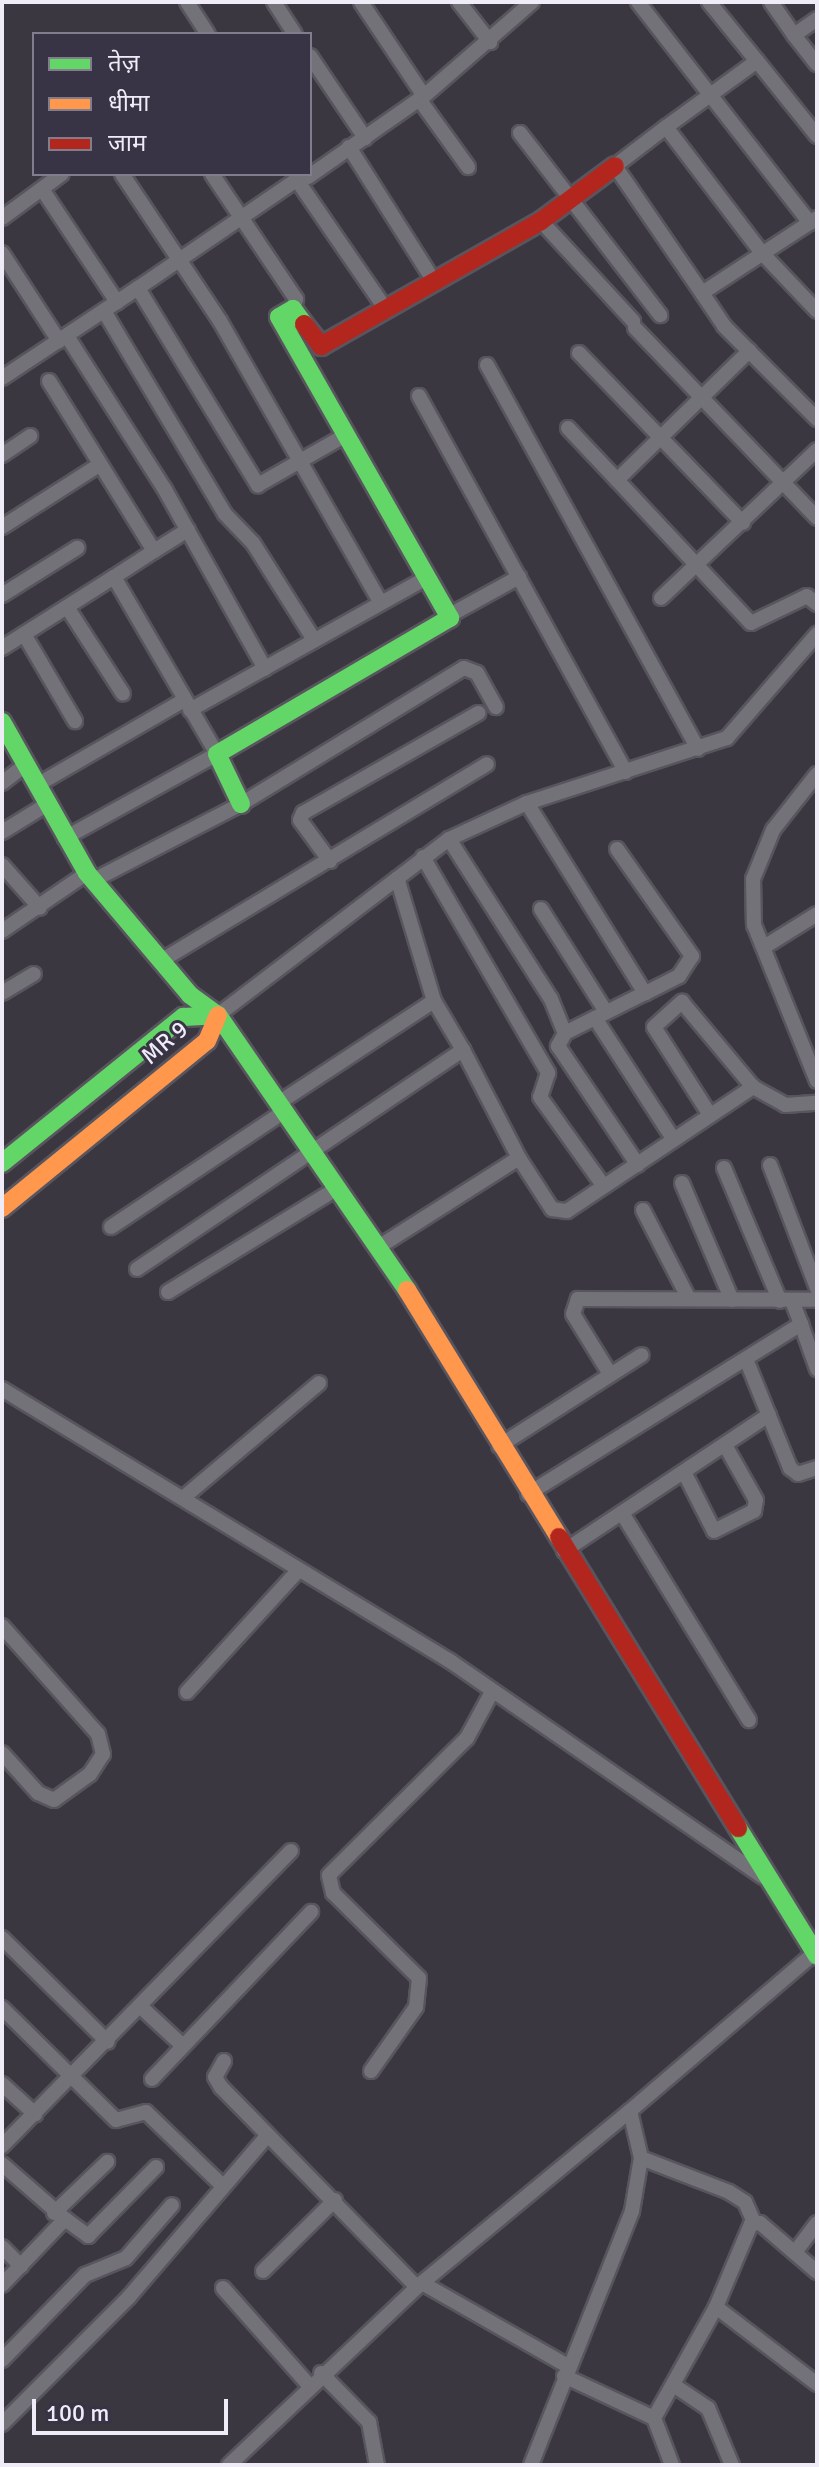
<!DOCTYPE html>
<meta charset="utf-8">
<style>
body{margin:0}
#map{position:relative;width:819px;height:2467px;overflow:hidden;background:#3a3741;font-family:Signika,"Noto Sans Devanagari",sans-serif}
div>[style]{position:absolute}
.roads{filter:drop-shadow(2px 0 #58555e) drop-shadow(-2px 0 #58555e) drop-shadow(0 2px #58555e) drop-shadow(0 -2px #58555e)}
.street>*{height:14px;margin:-7px;padding:0 7px;transform-origin:7px;border-radius:7px;background:#747279}
.fast>*{height:18px;margin:-9px;padding:0 9px;transform-origin:9px;border-radius:9px;background:#63d668}
.slow>*{height:18px;margin:-9px;padding:0 9px;transform-origin:9px;border-radius:9px;background:#ff974d}
.jam>*{height:18px;margin:-9px;padding:0 9px;transform-origin:9px;border-radius:9px;background:#b3261e}
span{translate:-50% -50%;white-space:nowrap;text-align:center;line-height:1.15;-webkit-text-stroke:6px #383345;paint-order:stroke}
.street-label{font-size:24px;color:#efecf8}
.frame{position:absolute;inset:0;border:4px solid #efecf8;pointer-events:none}
.legend{position:absolute;left:32px;top:32px;width:280px;height:144px;box-sizing:border-box;background:#383345;border:2px solid #817d8d;margin:0;padding:10px 14px;list-style:none;font-size:24px;color:#efecf8}
.legend li{display:flex;align-items:center;gap:16px;height:40px}
.legend b{width:40px;border:2px solid #817d8d}
.scale{position:absolute;left:32px;top:2399px;width:196px;height:36px;box-sizing:border-box;border:4px solid #efecf8;border-top:0;padding-left:10px;font-size:24px;line-height:28px;white-space:nowrap;color:#efecf8;-webkit-text-stroke:6px #383345;paint-order:stroke}
</style>
<div id="map">
<div class="roads">
<div class="street">
<i style="left:187px;top:2px;width:38px;rotate:57deg"></i>
<i style="left:274px;top:2px;width:38px;rotate:57deg"></i>
<i style="left:361px;top:2px;width:113px;rotate:56.2deg"></i>
<i style="left:459px;top:2px;width:51px;rotate:52.2deg"></i>
<i style="left:638px;top:2px;width:280px;rotate:52.1deg"></i>
<i style="left:709px;top:2px;width:76px;rotate:50.9deg"></i>
<i style="left:757px;top:61px;width:112px;rotate:144deg"></i>
<i style="left:666px;top:127px;width:158px;rotate:52.7deg"></i>
<i style="left:762px;top:253px;width:80px;rotate:46.5deg"></i>
<i style="left:771px;top:2px;width:40px;rotate:55.1deg"></i>
<i style="left:817px;top:19px;width:28px;rotate:145deg"></i>
<i style="left:794px;top:35px;width:37px;rotate:52deg"></i>
<i style="left:310px;top:56px;width:99px;rotate:56.1deg"></i>
<i style="left:757px;top:61px;width:96px;rotate:51.3deg"></i>
<i style="left:419px;top:99px;width:84px;rotate:54.2deg"></i>
<i style="left:666px;top:127px;width:64px;rotate:142.6deg"></i>
<i style="left:615px;top:166px;width:154px;rotate:55.6deg"></i>
<i style="left:702px;top:293px;width:137px;rotate:-33.1deg"></i>
<i style="left:520px;top:133px;width:230px;rotate:52.4deg"></i>
<i style="left:349px;top:147px;width:161px;rotate:57.7deg"></i>
<i style="left:122px;top:174px;width:177px;rotate:56.3deg"></i>
<i style="left:220px;top:321px;width:323px;rotate:60.3deg"></i>
<i style="left:212px;top:174px;width:151px;rotate:56.1deg"></i>
<i style="left:296px;top:299px;width:10px;rotate:107deg"></i>
<i style="left:308px;top:177px;width:141px;rotate:-34.9deg"></i>
<i style="left:424px;top:96px;width:143px;rotate:-41deg"></i>
<i style="left:299px;top:183px;width:155px;rotate:55.5deg"></i>
<i style="left:42px;top:189px;width:136px;rotate:56.4deg"></i>
<i style="left:2px;top:218px;width:74px;rotate:-36.3deg"></i>
<i style="left:541px;top:221px;width:136px;rotate:47.4deg"></i>
<i style="left:2px;top:253px;width:105px;rotate:57.1deg"></i>
<i style="left:138px;top:288px;width:202px;rotate:-34.3deg"></i>
<i style="left:702px;top:293px;width:40px;rotate:56deg"></i>
<i style="left:724px;top:326px;width:132px;rotate:45deg"></i>
<i style="left:104px;top:311px;width:236px;rotate:59.2deg"></i>
<i style="left:225px;top:514px;width:40px;rotate:46deg"></i>
<i style="left:253px;top:543px;width:115px;rotate:57.8deg"></i>
<i style="left:635px;top:328px;width:263px;rotate:46.2deg"></i>
<i style="left:67px;top:336px;width:180px;rotate:57.5deg"></i>
<i style="left:164px;top:488px;width:207px;rotate:60.8deg"></i>
<i style="left:579px;top:353px;width:236px;rotate:46deg"></i>
<i style="left:487px;top:365px;width:438px;rotate:61.2deg"></i>
<i style="left:2px;top:378px;width:163px;rotate:-33.5deg"></i>
<i style="left:138px;top:288px;width:231px;rotate:58.7deg"></i>
<i style="left:258px;top:485px;width:99px;rotate:-29.7deg"></i>
<i style="left:49px;top:381px;width:200px;rotate:58.3deg"></i>
<i style="left:154px;top:551px;width:48px;rotate:147deg"></i>
<i style="left:419px;top:396px;width:429px;rotate:61.2deg"></i>
<i style="left:568px;top:428px;width:71px;rotate:46.7deg"></i>
<i style="left:617px;top:480px;width:185px;rotate:-44.3deg"></i>
<i style="left:2px;top:455px;width:34px;rotate:-34deg"></i>
<i style="left:617px;top:480px;width:196px;rotate:46.9deg"></i>
<i style="left:751px;top:623px;width:62px;rotate:-25.7deg"></i>
<i style="left:807px;top:596px;width:13px;rotate:39deg"></i>
<i style="left:2px;top:527px;width:115px;rotate:-32.6deg"></i>
<i style="left:154px;top:551px;width:40px;rotate:-32deg"></i>
<i style="left:2px;top:595px;width:89px;rotate:-32.1deg"></i>
<i style="left:661px;top:598px;width:215px;rotate:-43.5deg"></i>
<i style="left:67px;top:607px;width:103px;rotate:57.2deg"></i>
<i style="left:450px;top:615px;width:79px;rotate:-28.8deg"></i>
<i style="left:24px;top:634px;width:101px;rotate:59.6deg"></i>
<i style="left:2px;top:648px;width:133px;rotate:-32.4deg"></i>
<i style="left:114px;top:577px;width:205px;rotate:59.8deg"></i>
<i style="left:217px;top:754px;width:174px;rotate:151.1deg"></i>
<i style="left:190px;top:710px;width:270px;rotate:-29.2deg"></i>
<i style="left:817px;top:774px;width:71px;rotate:128.2deg"></i>
<i style="left:773px;top:830px;width:53px;rotate:112.2deg"></i>
<i style="left:753px;top:879px;width:46px;rotate:88.8deg"></i>
<i style="left:754px;top:925px;width:168px;rotate:68deg"></i>
<i style="left:2px;top:783px;width:29px;rotate:-38deg"></i>
<i style="left:37px;top:785px;width:170px;rotate:-30deg"></i>
<i style="left:527px;top:803px;width:224px;rotate:58.2deg"></i>
<i style="left:645px;top:993px;width:89px;rotate:153.4deg"></i>
<i style="left:2px;top:832px;width:52px;rotate:-31.5deg"></i>
<i style="left:449px;top:839px;width:190px;rotate:57.5deg"></i>
<i style="left:551px;top:999px;width:37px;rotate:68deg"></i>
<i style="left:565px;top:1033px;width:15px;rotate:118deg"></i>
<i style="left:558px;top:1046px;width:143px;rotate:56.1deg"></i>
<i style="left:617px;top:849px;width:131px;rotate:55deg"></i>
<i style="left:692px;top:956px;width:24px;rotate:123deg"></i>
<i style="left:679px;top:976px;width:38px;rotate:153deg"></i>
<i style="left:423px;top:857px;width:250px;rotate:59.9deg"></i>
<i style="left:548px;top:1073px;width:25px;rotate:108deg"></i>
<i style="left:540px;top:1097px;width:108px;rotate:54.4deg"></i>
<i style="left:330px;top:861px;width:51px;rotate:-126.2deg"></i>
<i style="left:300px;top:820px;width:8px;rotate:-67deg"></i>
<i style="left:303px;top:813px;width:202px;rotate:-29.7deg"></i>
<i style="left:2px;top:865px;width:57px;rotate:48.5deg"></i>
<i style="left:94px;top:880px;width:165px;rotate:-27.3deg"></i>
<i style="left:241px;top:804px;width:261px;rotate:-31.4deg"></i>
<i style="left:464px;top:668px;width:14px;rotate:21deg"></i>
<i style="left:477px;top:673px;width:39px;rotate:61deg"></i>
<i style="left:541px;top:909px;width:122px;rotate:57.7deg"></i>
<i style="left:2px;top:931px;width:103px;rotate:-34.3deg"></i>
<i style="left:764px;top:947px;width:62px;rotate:-31.9deg"></i>
<i style="left:164px;top:959px;width:377px;rotate:-31.1deg"></i>
<i style="left:2px;top:993px;width:37px;rotate:-31deg"></i>
<i style="left:218px;top:1015px;width:290px;rotate:-37.3deg"></i>
<i style="left:449px;top:839px;width:86px;rotate:-24.8deg"></i>
<i style="left:527px;top:803px;width:210px;rotate:-18deg"></i>
<i style="left:727px;top:738px;width:138px;rotate:-49.1deg"></i>
<i style="left:595px;top:1018px;width:145px;rotate:57.1deg"></i>
<i style="left:463px;top:1050px;width:122px;rotate:62.6deg"></i>
<i style="left:280px;top:1102px;width:184px;rotate:-33.3deg"></i>
<i style="left:710px;top:1115px;width:104px;rotate:-122.5deg"></i>
<i style="left:654px;top:1027px;width:38px;rotate:-42deg"></i>
<i style="left:682px;top:1002px;width:111px;rotate:50.1deg"></i>
<i style="left:753px;top:1087px;width:37px;rotate:29deg"></i>
<i style="left:785px;top:1105px;width:32px;rotate:-4deg"></i>
<i style="left:770px;top:1165px;width:132px;rotate:69.1deg"></i>
<i style="left:724px;top:1168px;width:144px;rotate:67.2deg"></i>
<i style="left:682px;top:1183px;width:127px;rotate:66.9deg"></i>
<i style="left:643px;top:1210px;width:100px;rotate:62.7deg"></i>
<i style="left:111px;top:1227px;width:209px;rotate:-33.7deg"></i>
<i style="left:377px;top:1248px;width:168px;rotate:-32.4deg"></i>
<i style="left:519px;top:1158px;width:61px;rotate:57.1deg"></i>
<i style="left:552px;top:1209px;width:15px;rotate:8deg"></i>
<i style="left:567px;top:1211px;width:224px;rotate:-33.7deg"></i>
<i style="left:137px;top:1269px;width:393px;rotate:-33.9deg"></i>
<i style="left:463px;top:1050px;width:57px;rotate:-120.6deg"></i>
<i style="left:434px;top:1001px;width:128px;rotate:-106.7deg"></i>
<i style="left:168px;top:1292px;width:197px;rotate:-31.5deg"></i>
<i style="left:801px;top:1324px;width:48px;rotate:70.4deg"></i>
<i style="left:746px;top:1359px;width:118px;rotate:68deg"></i>
<i style="left:790px;top:1468px;width:10px;rotate:37deg"></i>
<i style="left:798px;top:1474px;width:20px;rotate:-18deg"></i>
<i style="left:610px;top:1374px;width:70px;rotate:-121.7deg"></i>
<i style="left:573px;top:1314px;width:16px;rotate:-72deg"></i>
<i style="left:578px;top:1299px;width:239px;rotate:0.2deg"></i>
<i style="left:2px;top:1389px;width:524px;rotate:31.26deg"></i>
<i style="left:450px;top:1661px;width:380px;rotate:34.6deg"></i>
<i style="left:499px;top:1446px;width:169px;rotate:-32.5deg"></i>
<i style="left:684px;top:1472px;width:66px;rotate:63deg"></i>
<i style="left:714px;top:1531px;width:45px;rotate:-26.6deg"></i>
<i style="left:754px;top:1511px;width:11px;rotate:-80deg"></i>
<i style="left:756px;top:1500px;width:63px;rotate:-119.4deg"></i>
<i style="left:528px;top:1494px;width:322px;rotate:-31.9deg"></i>
<i style="left:801px;top:1324px;width:25px;rotate:-111deg"></i>
<i style="left:183px;top:1498px;width:178px;rotate:-40.2deg"></i>
<i style="left:622px;top:1513px;width:243px;rotate:58.5deg"></i>
<i style="left:564px;top:1551px;width:246px;rotate:-33.6deg"></i>
<i style="left:2px;top:1626px;width:144px;rotate:48.4deg"></i>
<i style="left:98px;top:1734px;width:21px;rotate:76deg"></i>
<i style="left:103px;top:1754px;width:24px;rotate:123deg"></i>
<i style="left:90px;top:1774px;width:44px;rotate:144.2deg"></i>
<i style="left:54px;top:1800px;width:17px;rotate:-156deg"></i>
<i style="left:38px;top:1793px;width:54px;rotate:-132deg"></i>
<i style="left:187px;top:1692px;width:164px;rotate:-47.5deg"></i>
<i style="left:2px;top:1938px;width:148px;rotate:44.5deg"></i>
<i style="left:141px;top:2007px;width:56px;rotate:42.8deg"></i>
<i style="left:2px;top:2008px;width:160px;rotate:44.5deg"></i>
<i style="left:116px;top:2120px;width:31px;rotate:-15deg"></i>
<i style="left:146px;top:2112px;width:107px;rotate:43.9deg"></i>
<i style="left:224px;top:2061px;width:18px;rotate:119deg"></i>
<i style="left:215px;top:2077px;width:12px;rotate:59deg"></i>
<i style="left:221px;top:2087px;width:280px;rotate:45.6deg"></i>
<i style="left:371px;top:2071px;width:78px;rotate:-54.9deg"></i>
<i style="left:416px;top:2007px;width:29px;rotate:-84deg"></i>
<i style="left:419px;top:1978px;width:121px;rotate:-135.3deg"></i>
<i style="left:333px;top:1893px;width:18px;rotate:-103deg"></i>
<i style="left:329px;top:1875px;width:194px;rotate:-44.8deg"></i>
<i style="left:467px;top:1738px;width:52px;rotate:-61.5deg"></i>
<i style="left:152px;top:2079px;width:231px;rotate:-46.4deg"></i>
<i style="left:2px;top:2084px;width:45px;rotate:42.3deg"></i>
<i style="left:2px;top:2146px;width:413px;rotate:-45.6deg"></i>
<i style="left:641px;top:2158px;width:94px;rotate:21.1deg"></i>
<i style="left:729px;top:2192px;width:19px;rotate:32deg"></i>
<i style="left:745px;top:2202px;width:22px;rotate:66deg"></i>
<i style="left:2px;top:2164px;width:84px;rotate:41.1deg"></i>
<i style="left:65px;top:2219px;width:91px;rotate:133.7deg"></i>
<i style="left:54px;top:2213px;width:74px;rotate:-43.9deg"></i>
<i style="left:65px;top:2219px;width:29px;rotate:36deg"></i>
<i style="left:88px;top:2236px;width:97px;rotate:-45.4deg"></i>
<i style="left:2px;top:2247px;width:27px;rotate:45deg"></i>
<i style="left:796px;top:2251px;width:35px;rotate:-53deg"></i>
<i style="left:263px;top:2271px;width:101px;rotate:-44.6deg"></i>
<i style="left:422px;top:2283px;width:169px;rotate:29.7deg"></i>
<i style="left:223px;top:2288px;width:128px;rotate:48.5deg"></i>
<i style="left:716px;top:2307px;width:127px;rotate:37.3deg"></i>
<i style="left:2px;top:2360px;width:119px;rotate:-45.7deg"></i>
<i style="left:85px;top:2275px;width:44px;rotate:-22.5deg"></i>
<i style="left:126px;top:2258px;width:70px;rotate:-49deg"></i>
<i style="left:321px;top:2373px;width:69px;rotate:45.6deg"></i>
<i style="left:369px;top:2422px;width:44px;rotate:79.5deg"></i>
<i style="left:564px;top:2376px;width:99px;rotate:25deg"></i>
<i style="left:654px;top:2418px;width:127px;rotate:-60.8deg"></i>
<i style="left:716px;top:2307px;width:90px;rotate:-67.1deg"></i>
<i style="left:751px;top:2224px;width:9px;rotate:-6deg"></i>
<i style="left:760px;top:2223px;width:75px;rotate:40.7deg"></i>
<i style="left:675px;top:2386px;width:40px;rotate:34deg"></i>
<i style="left:708px;top:2408px;width:62px;rotate:67.2deg"></i>
<i style="left:654px;top:2418px;width:50px;rotate:69deg"></i>
<i style="left:2px;top:2424px;width:180px;rotate:-45deg"></i>
<i style="left:129px;top:2297px;width:212px;rotate:-49.4deg"></i>
<i style="left:229px;top:2465px;width:259px;rotate:-43.4deg"></i>
<i style="left:417px;top:2287px;width:276px;rotate:-39.6deg"></i>
<i style="left:531px;top:2465px;width:273px;rotate:-68.3deg"></i>
<i style="left:632px;top:2211px;width:54px;rotate:-80.4deg"></i>
<i style="left:641px;top:2158px;width:48px;rotate:-103.2deg"></i>
<i style="left:630px;top:2111px;width:246px;rotate:-40.6deg"></i>
</div>
<div class="fast">
<i style="left:2px;top:722px;width:173px;rotate:60.6deg"></i>
<i style="left:87px;top:873px;width:160px;rotate:49.8deg"></i>
<i style="left:190px;top:995px;width:34px;rotate:36deg"></i>
<i style="left:218px;top:1015px;width:334px;rotate:55.5deg"></i>
<i style="left:241px;top:804px;width:55px;rotate:-115.6deg"></i>
<i style="left:217px;top:754px;width:270px;rotate:-30.3deg"></i>
<i style="left:450px;top:618px;width:346px;rotate:-119.6deg"></i>
<i style="left:279px;top:317px;width:16px;rotate:-30deg"></i>
<i style="left:293px;top:309px;width:19px;rotate:54deg"></i>
<i style="left:2px;top:1163px;width:233px;rotate:-38.9deg"></i>
<i style="left:183px;top:1017px;width:35px;rotate:-3deg"></i>
<i style="left:738px;top:1828px;width:150px;rotate:58.3deg"></i>
</div>
<div class="slow">
<i style="left:2px;top:1208px;width:264px;rotate:-39.2deg"></i>
<i style="left:207px;top:1041px;width:28px;rotate:-67deg"></i>
<i style="left:407px;top:1290px;width:290px;rotate:58.4deg"></i>
</div>
<div class="jam">
<i style="left:304px;top:324px;width:28px;rotate:52deg"></i>
<i style="left:321px;top:346px;width:253px;rotate:-29.6deg"></i>
<i style="left:541px;top:221px;width:92px;rotate:-36.6deg"></i>
<i style="left:559px;top:1537px;width:342px;rotate:58.4deg"></i>
</div>
</div>
<div class="street-label">
<span style="left:165px;top:1043px;rotate:-41deg">MR 9</span>
</div>
<div class="frame"></div>
<ul class="legend">
<li><b style="height:10px;background:#63d668"></b>तेज़</li>
<li><b style="height:10px;background:#ff974d"></b>धीमा</li>
<li><b style="height:10px;background:#b3261e"></b>जाम</li>
</ul>
<div class="scale">100 m</div>
</div>
